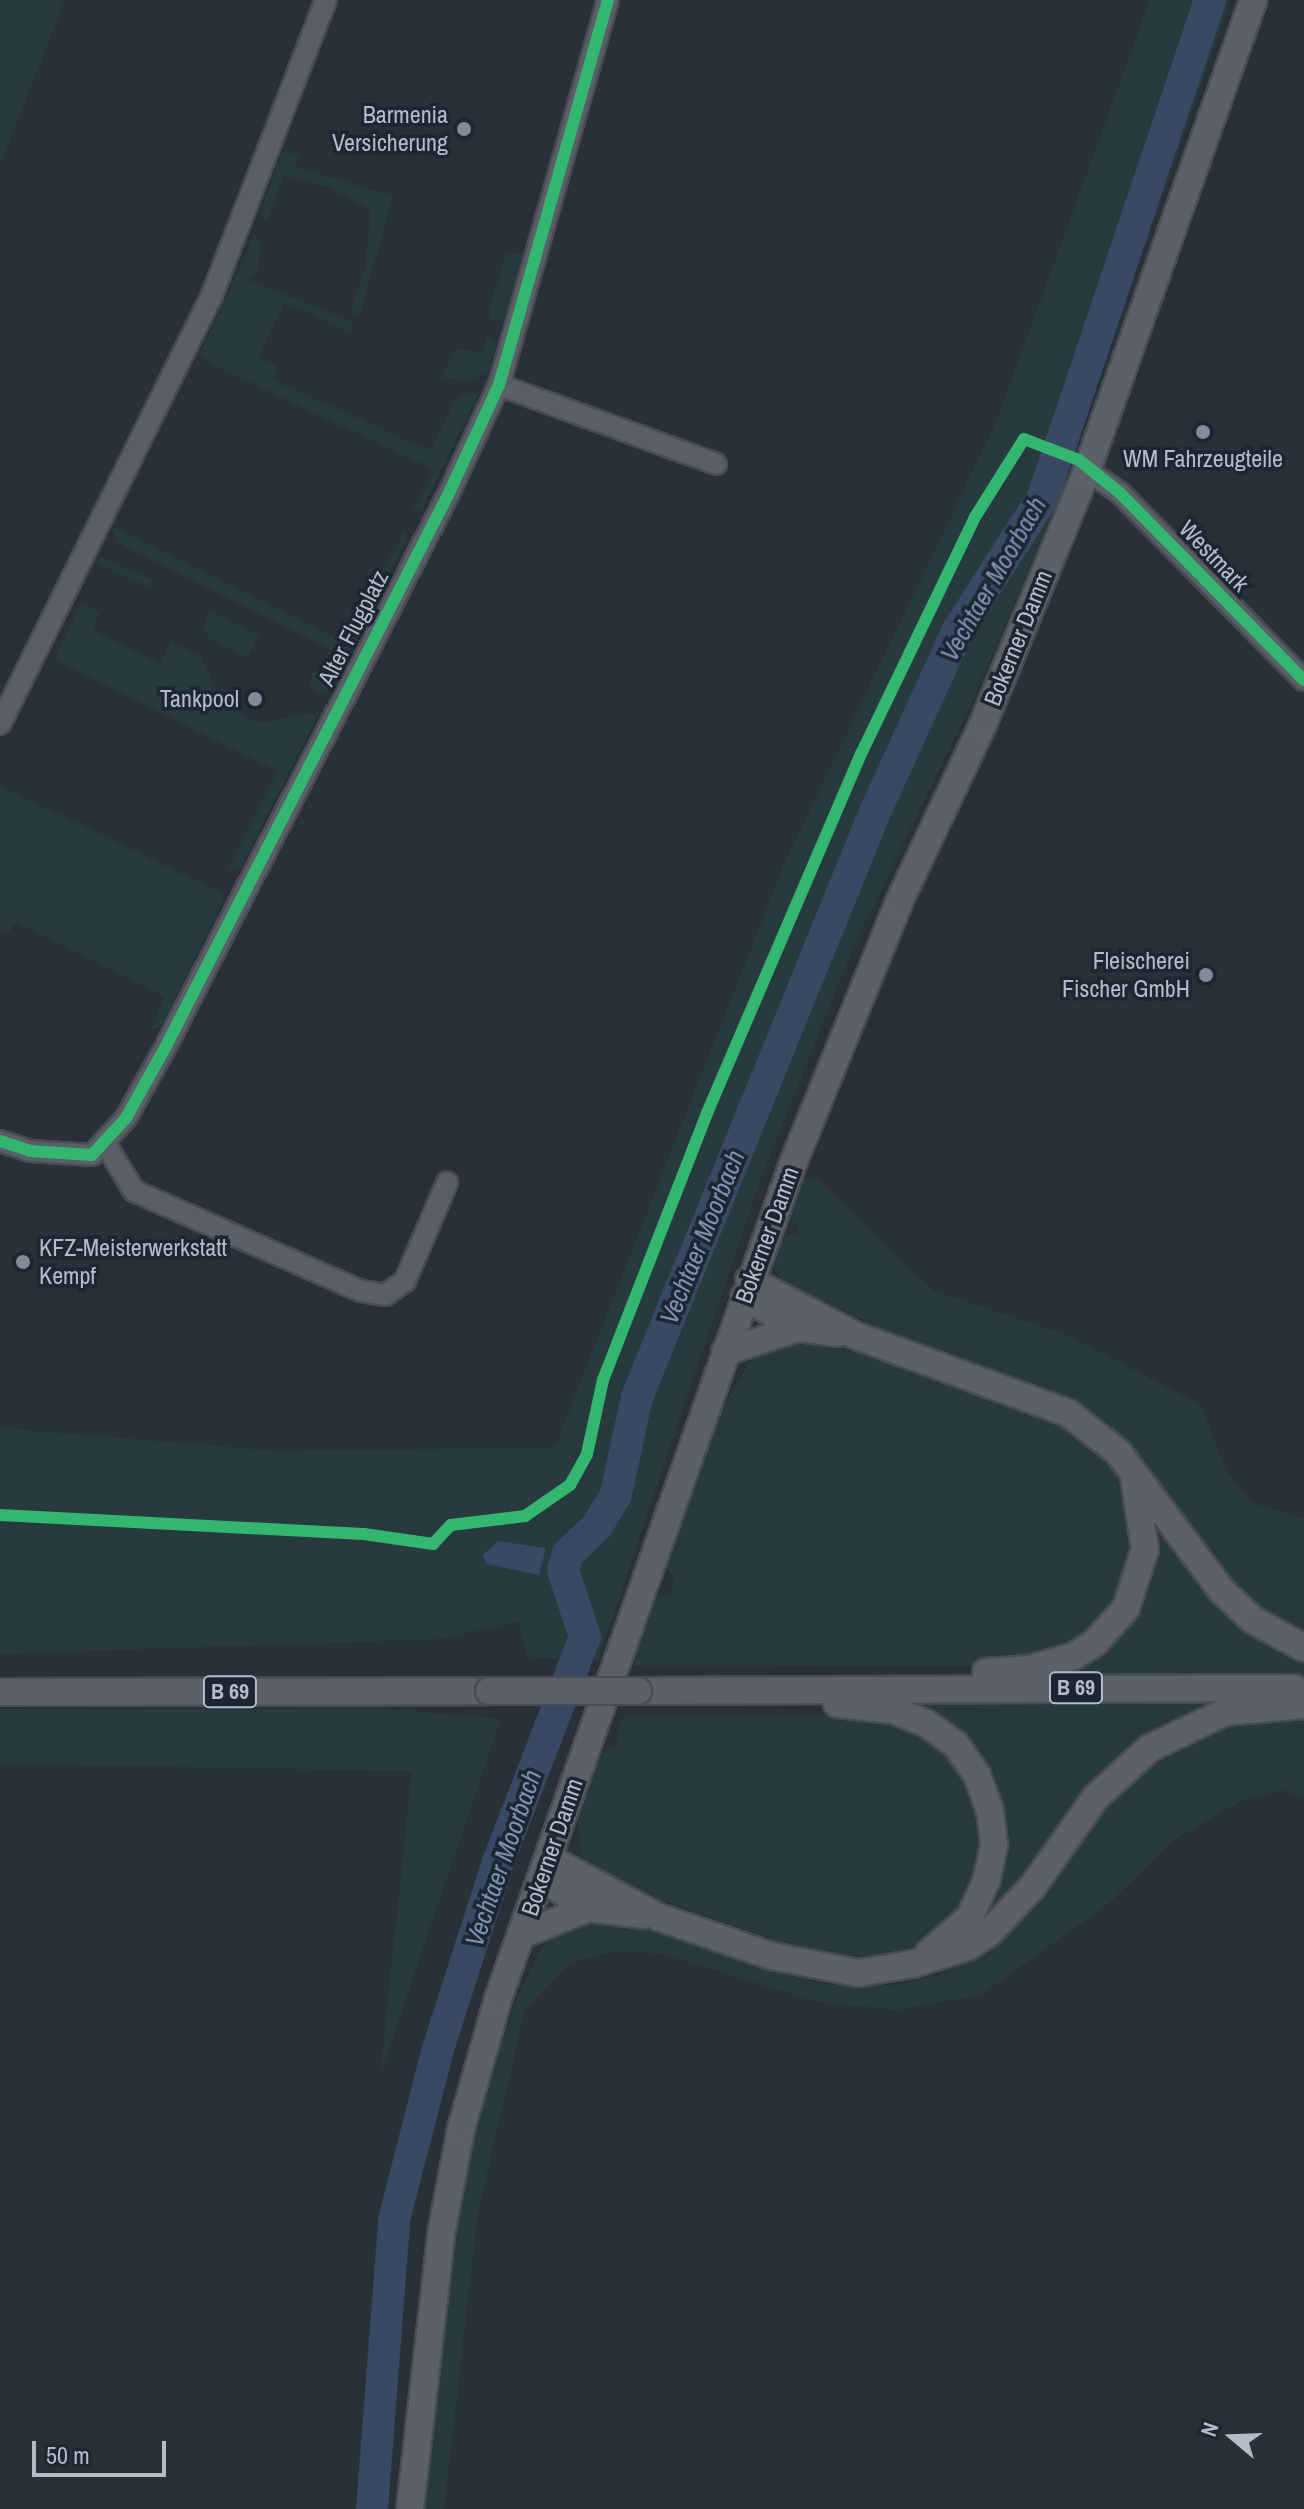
<!DOCTYPE html>
<html>
<head>
<meta charset="utf-8">
<style>
  body { margin:0 }
  #map { position:relative; width:1304px; height:2509px; overflow:hidden; background:#2a3038; font-family:"Archivo Narrow",sans-serif }
  div>[style] { position:absolute }
  .green>* { inset:0; background:#273a3e; transform-origin:0 0 }
  .round { border-radius:50% }
  .water>* { inset:0; background:#384963 }
  .river>* { height:32px; margin:-16px; padding:0 16px; transform-origin:16px; border-radius:16px; background:#384963 }
  .roads { filter:drop-shadow(2px 0 #484c53) drop-shadow(-2px 0 #484c53) drop-shadow(0 2px #484c53) drop-shadow(0 -2px #484c53) }
  .minor>* { height:20px; margin:-10px; padding:0 10px; transform-origin:10px; border-radius:10px; background:#5a5e66 }
  .major>* { height:26px; margin:-13px; padding:0 13px; transform-origin:13px; border-radius:13px; background:#5c6168 }
  .bridges { filter:drop-shadow(2px 0 #484c55) drop-shadow(-2px 0 #484c55) drop-shadow(0 2px #484c55) drop-shadow(0 -2px #484c55) }
  .major-bridge>* { height:26px; margin:-13px; padding:0 13px; transform-origin:13px; border-radius:13px; background:#5c6168 }
  .cycleway>* { height:12px; margin:-6px; padding:0 6px; transform-origin:6px; border-radius:6px; background:#33b770 }
  .dots>* { width:22px; height:22px; translate:-50% -50%; box-sizing:border-box; border:4px solid #1d2633; border-radius:50% }
  span { translate:-50% -50%; white-space:nowrap; text-align:center; line-height:1.15; -webkit-text-stroke:7px #1d2633; paint-order:stroke }
  .shield-label span { padding:2px 6px; background:#1d2633; border:2px solid; border-radius:6px; -webkit-text-stroke-width:0 }
  .shield-label { font-size:22px; color:#b4bcc9; font-weight:700 }
  .poi-label { font-size:24px; color:#b4bcc9 }
  .right { translate:-100% -50%; text-align:right }
  .left { translate:0 -50%; text-align:left }
  .street-label { font-size:24px; color:#b4bcc9 }
  .water-label { font-size:26px; color:#7c92b1; font-style:italic }
  .north { position:absolute; left:1192px; top:2397px; width:80px; height:80px; -webkit-text-stroke:6px #1d2633; paint-order:stroke; rotate:289deg; font-size:22px; font-weight:700; line-height:32px; text-align:center; color:#b4bcc9 }
  .north::after { content:''; display:block; margin:auto; width:28px; height:36px; background:#b4bcc9; clip-path:polygon(50% 0,100% 100%,50% 72%,0 100%) }
  .scale { position:absolute; left:32px; top:2441px; width:134px; height:36px; box-sizing:border-box; border:4px solid #b4bcc9; border-top:0; padding-left:10px; font-size:24px; line-height:28px; white-space:nowrap; color:#b4bcc9; -webkit-text-stroke:6px #1d2633; paint-order:stroke }
</style>
</head>
<body>
<div id="map">
  <div class="green">
    <div style="clip-path:polygon(0 0,65px 0,0 165px)"></div>
    <div style="clip-path:polygon(1150px 0,1230px 0,1058px 500px,975px 696px,851px 952px,761px 1178px,598px 1660px,527px 1657px,519px 1621px,442px 1639px,0 1654px,0 1428px,278px 1451px,555px 1447px,785px 862px,995px 425px)"></div>
    <div style="clip-path:polygon(283px 150px,298px 155px,295px 167px,393px 196px,359px 316px,350px 311px,365px 269px,371px 210px,329px 187px,284px 175px,267px 220px,259px 214px)"></div>
    <div style="clip-path:polygon(255px 234px,260px 241px,259px 271px,246px 280px,354px 322px,350px 332px,284px 302px,258px 358px,278px 367px,273px 380px,426px 449px,431px 449px,455px 400px,468px 392px,478px 394px,422px 510px,413px 511px,434px 470px,205px 361px,200px 353px)"></div>
    <div style="clip-path:polygon(506px 253px,523px 254px,503px 322px,490px 319px,490px 306px)"></div>
    <div style="clip-path:polygon(487px 336px,497px 342px,488px 373px,469px 381px,442px 377px,454px 349px,483px 352px)"></div>
    <div style="clip-path:polygon(110px 525px,345px 643px,365px 606px,372px 610px,348px 653px,338px 653px,119px 543px)"></div>
    <div style="clip-path:polygon(405px 529px,407px 539px,383px 588px,375px 588px)"></div>
    <div style="left:99px;top:556px;width:58px;height:8px;rotate:24deg"></div>
    <div style="clip-path:polygon(81px 604px,100px 612px,92px 630px,160px 664px,171px 642px,201px 657px,222px 704px,259px 723px,309px 713px,316px 718px,241px 868px,227px 872px,277px 771px,54px 659px)"></div>
    <div style="clip-path:polygon(210px 611px,259px 636px,247px 658px,209px 639px,203px 626px)"></div>
    <div class="round" style="left:310px;top:669px;width:24px;height:24px"></div>
    <div style="clip-path:polygon(0 786px,222px 893px,224px 900px,160px 1028px,151px 1029px,165px 997px,15px 922px,9px 933px,0 929px)"></div>
    <div style="clip-path:polygon(798px 1179px,818px 1179px,932px 1290px,1068px 1335px,1201px 1405px,1226px 1471px,1251px 1502px,1304px 1519px,1304px 1638px,1244px 1599px,1208px 1557px,1139px 1455px,1109px 1425px,1058px 1394px,902px 1339px,784px 1282px,774px 1270px,774px 1257px,777px 1243px,784px 1234px,797px 1235px,800px 1226px,788px 1220px,786px 1211px)"></div>
    <div style="clip-path:polygon(804px 1341px,880px 1357px,1011px 1404px,1061px 1425px,1111px 1464px,1125px 1495px,1133px 1542px,1126px 1577px,1099px 1623px,1048px 1654px,999px 1666px,634px 1665px,645px 1613px,654px 1596px,670px 1595px,675px 1579px,663px 1563px,708px 1433px,750px 1361px,780px 1343px)"></div>
    <div style="clip-path:polygon(1152px 1517px,1224px 1608px,1257px 1635px,1304px 1660px,1304px 1677px,1062px 1677px,1131px 1622px,1149px 1588px,1157px 1550px)"></div>
    <div style="clip-path:polygon(904px 1700px,1208px 1700px,1209px 1706px,1140px 1738px,1105px 1768px,1023px 1879px,970px 1935px,997px 1794px)"></div>
    <div style="clip-path:polygon(0 1709px,385px 1709px,501px 1719px,380px 2075px,412px 1771px,0 1764px)"></div>
    <div style="clip-path:polygon(1304px 1714px,1304px 1797px,1281px 1790px,1245px 1799px,1175px 1839px,1108px 1904px,981px 1995px,896px 2010px,818px 2002px,664px 1954px,615px 1951px,570px 1963px,525px 2010px,478px 2212px,444px 2509px,421px 2509px,454px 2232px,480px 2105px,517px 1999px,543px 1947px,560px 1931px,593px 1919px,628px 1923px,820px 1984px,898px 1985px,945px 1973px,987px 1950px,1016px 1925px,1098px 1810px,1167px 1749px,1250px 1715px)"></div>
    <div style="clip-path:polygon(873px 1716px,922px 1734px,945px 1753px,974px 1797px,982px 1826px,980px 1865px,958px 1913px,917px 1946px,877px 1957px,807px 1951px,650px 1896px,587px 1865px,581px 1854px,578px 1818px,585px 1791px,600px 1753px,615px 1749px,622px 1717px)"></div>
  </div>
  <div class="water">
    <div style="clip-path:polygon(498px 1541px,546px 1548px,539px 1575px,486px 1564px,483px 1555px)"></div>
  </div>
  <div class="river">
    <div style="left:372px;top:2509px;width:290px;rotate:-85.6deg"></div>
    <div style="left:394px;top:2220px;width:173px;rotate:-75.6deg"></div>
    <div style="left:437px;top:2052px;width:200px;rotate:-72.2deg"></div>
    <div style="left:498px;top:1862px;width:241px;rotate:-68.9deg"></div>
    <div style="left:585px;top:1637px;width:71px;rotate:-108.2deg"></div>
    <div style="left:563px;top:1570px;width:17px;rotate:-73deg"></div>
    <div style="left:568px;top:1554px;width:40px;rotate:-44deg"></div>
    <div style="left:597px;top:1526px;width:37px;rotate:-59deg"></div>
    <div style="left:616px;top:1494px;width:99px;rotate:-77.8deg"></div>
    <div style="left:637px;top:1397px;width:632px;rotate:-67.86deg"></div>
    <div style="left:875px;top:812px;width:200px;rotate:-65.5deg"></div>
    <div style="left:958px;top:630px;width:158px;rotate:-57.4deg"></div>
    <div style="left:1043px;top:497px;width:524px;rotate:-71.43deg"></div>
  </div>
  <div class="roads">
    <div class="minor">
      <div style="left:499px;top:385px;width:231px;rotate:20deg"></div>
      <div style="left:1087px;top:470px;width:40px;rotate:34.9deg"></div>
      <div style="left:1120px;top:493px;width:262px;rotate:45.5deg"></div>
      <div style="left:0;top:724px;width:479px;rotate:-63.7deg"></div>
      <div style="left:212px;top:295px;width:316px;rotate:-68.9deg"></div>
      <div style="left:0;top:1141px;width:32px;rotate:18deg"></div>
      <div style="left:30px;top:1151px;width:62px;rotate:3.7deg"></div>
      <div style="left:92px;top:1155px;width:50px;rotate:-47.4deg"></div>
      <div style="left:126px;top:1118px;width:80px;rotate:-60.9deg"></div>
      <div style="left:165px;top:1048px;width:623px;rotate:-62.9deg"></div>
      <div style="left:449px;top:493px;width:119px;rotate:-65.2deg"></div>
      <div style="left:499px;top:385px;width:400px;rotate:-74.2deg"></div>
      <div style="left:106px;top:1145px;width:54px;rotate:58.7deg"></div>
      <div style="left:134px;top:1191px;width:248px;rotate:23.8deg"></div>
      <div style="left:361px;top:1291px;width:24px;rotate:9deg"></div>
      <div style="left:385px;top:1295px;width:24px;rotate:-35deg"></div>
      <div style="left:405px;top:1281px;width:107px;rotate:-66.8deg"></div>
    </div>
    <div class="major">
      <div style="left:749px;top:1280px;width:119px;rotate:27.6deg"></div>
      <div style="left:854px;top:1335px;width:228px;rotate:20deg"></div>
      <div style="left:1068px;top:1413px;width:63px;rotate:38deg"></div>
      <div style="left:1118px;top:1452px;width:174px;rotate:53.2deg"></div>
      <div style="left:1222px;top:1591px;width:42px;rotate:43.1deg"></div>
      <div style="left:1253px;top:1620px;width:58px;rotate:28.8deg"></div>
      <div style="left:744px;top:1297px;width:62px;rotate:29.9deg"></div>
      <div style="left:798px;top:1328px;width:41px;rotate:7deg"></div>
      <div style="left:725px;top:1352px;width:77px;rotate:-18.2deg"></div>
      <div style="left:986px;top:1672px;width:44px;rotate:-3.9deg"></div>
      <div style="left:1030px;top:1669px;width:46px;rotate:-16.5deg"></div>
      <div style="left:1074px;top:1656px;width:25px;rotate:-32deg"></div>
      <div style="left:1095px;top:1643px;width:47px;rotate:-48.5deg"></div>
      <div style="left:1126px;top:1608px;width:62px;rotate:-72.1deg"></div>
      <div style="left:1145px;top:1549px;width:72px;rotate:-98.8deg"></div>
      <div style="left:638px;top:1691px;width:656px;rotate:-0.26deg"></div>
      <div style="left:0;top:1692px;width:489px;rotate:-0.1deg"></div>
      <div style="left:837px;top:1704px;width:56px;rotate:6.1deg"></div>
      <div style="left:893px;top:1710px;width:35px;rotate:22deg"></div>
      <div style="left:926px;top:1723px;width:37px;rotate:36deg"></div>
      <div style="left:956px;top:1745px;width:37px;rotate:55deg"></div>
      <div style="left:977px;top:1775px;width:38px;rotate:70deg"></div>
      <div style="left:990px;top:1811px;width:34px;rotate:83deg"></div>
      <div style="left:994px;top:1845px;width:35px;rotate:102deg"></div>
      <div style="left:987px;top:1879px;width:42px;rotate:114.1deg"></div>
      <div style="left:970px;top:1917px;width:55px;rotate:138.7deg"></div>
      <div style="left:548px;top:1858px;width:125px;rotate:28.2deg"></div>
      <div style="left:658px;top:1917px;width:120px;rotate:18.9deg"></div>
      <div style="left:772px;top:1956px;width:88px;rotate:11.2deg"></div>
      <div style="left:858px;top:1973px;width:56px;rotate:-9.3deg"></div>
      <div style="left:913px;top:1964px;width:57px;rotate:-17.5deg"></div>
      <div style="left:967px;top:1947px;width:27px;rotate:-33deg"></div>
      <div style="left:990px;top:1932px;width:63px;rotate:-46.9deg"></div>
      <div style="left:1033px;top:1886px;width:109px;rotate:-54.7deg"></div>
      <div style="left:1096px;top:1797px;width:73px;rotate:-42.2deg"></div>
      <div style="left:1150px;top:1748px;width:83px;rotate:-25.6deg"></div>
      <div style="left:1225px;top:1712px;width:79px;rotate:-5.1deg"></div>
      <div style="left:541px;top:1878px;width:57px;rotate:32deg"></div>
      <div style="left:589px;top:1908px;width:55px;rotate:7.3deg"></div>
      <div style="left:521px;top:1935px;width:73px;rotate:-21.7deg"></div>
      <div style="left:410px;top:2509px;width:282px;rotate:-83.5deg"></div>
      <div style="left:442px;top:2229px;width:102px;rotate:-79.2deg"></div>
      <div style="left:461px;top:2129px;width:135px;rotate:-74.1deg"></div>
      <div style="left:498px;top:1999px;width:889px;rotate:-70.55deg"></div>
      <div style="left:794px;top:1161px;width:279px;rotate:-67.9deg"></div>
      <div style="left:899px;top:902px;width:197px;rotate:-64.7deg"></div>
      <div style="left:983px;top:724px;width:274px;rotate:-67.7deg"></div>
      <div style="left:1087px;top:470px;width:498px;rotate:-70.5deg"></div>
    </div>
  </div>
  <div class="bridges">
    <div class="major-bridge">
      <div style="left:489px;top:1691px;width:149px"></div>
    </div>
  </div>
  <div class="cycleway">
    <div style="left:0;top:1141px;width:32px;rotate:18deg"></div>
    <div style="left:30px;top:1151px;width:62px;rotate:3.7deg"></div>
    <div style="left:92px;top:1155px;width:50px;rotate:-47.4deg"></div>
    <div style="left:126px;top:1118px;width:80px;rotate:-60.9deg"></div>
    <div style="left:165px;top:1048px;width:623px;rotate:-62.9deg"></div>
    <div style="left:449px;top:493px;width:119px;rotate:-65.2deg"></div>
    <div style="left:499px;top:385px;width:400px;rotate:-74.2deg"></div>
    <div style="left:0;top:1515px;width:364px;rotate:3deg"></div>
    <div style="left:364px;top:1534px;width:70px;rotate:8.2deg"></div>
    <div style="left:433px;top:1544px;width:26px;rotate:-47deg"></div>
    <div style="left:451px;top:1525px;width:75px;rotate:-6.9deg"></div>
    <div style="left:525px;top:1516px;width:55px;rotate:-34.6deg"></div>
    <div style="left:570px;top:1485px;width:35px;rotate:-61deg"></div>
    <div style="left:587px;top:1454px;width:76px;rotate:-77.8deg"></div>
    <div style="left:603px;top:1380px;width:287px;rotate:-68.7deg"></div>
    <div style="left:707px;top:1113px;width:391px;rotate:-66.8deg"></div>
    <div style="left:861px;top:754px;width:263px;rotate:-64.3deg"></div>
    <div style="left:975px;top:517px;width:92px;rotate:-57.9deg"></div>
    <div style="left:1024px;top:439px;width:59px;rotate:20.9deg"></div>
    <div style="left:1079px;top:460px;width:53px;rotate:38.8deg"></div>
    <div style="left:1120px;top:493px;width:262px;rotate:45.5deg"></div>
  </div>
  <div class="dots">
    <div style="left:464px;top:129px;background:#848b96"></div>
    <div style="left:1203px;top:432px;background:#848b96"></div>
    <div style="left:255px;top:699px;background:#848b96"></div>
    <div style="left:1206px;top:975px;background:#848b96"></div>
    <div style="left:23px;top:1262px;background:#848b96"></div>
  </div>
  <div class="shield-label">
    <span style="left:1076px;top:1688px">B 69</span>
    <span style="left:230px;top:1692px">B 69</span>
  </div>
  <div class="poi-label">
    <span class="right" style="left:448px;top:129px">Barmenia<br>Versicherung</span>
    <span style="left:1203px;top:459px">WM Fahrzeugteile</span>
    <span class="right" style="left:239px;top:699px">Tankpool</span>
    <span class="right" style="left:1190px;top:975px">Fleischerei<br>Fischer GmbH</span>
    <span class="left" style="left:39px;top:1262px">KFZ-Meisterwerkstatt<br>Kempf</span>
  </div>
  <div class="street-label">
    <span style="left:1214px;top:556px;rotate:46deg">Westmark</span>
    <span style="left:353px;top:628px;rotate:-63deg">Alter Flugplatz</span>
    <span style="left:1018px;top:638px;rotate:-68deg">Bokerner Damm</span>
    <span style="left:767px;top:1235px;rotate:-70deg">Bokerner Damm</span>
    <span style="left:552px;top:1847px;rotate:-71deg">Bokerner Damm</span>
  </div>
  <div class="water-label">
    <span style="left:993px;top:579px;rotate:-60deg">Vechtaer Moorbach</span>
    <span style="left:702px;top:1237px;rotate:-68deg">Vechtaer Moorbach</span>
    <span style="left:503px;top:1858px;rotate:-71deg">Vechtaer Moorbach</span>
  </div>
  <div class="north">N</div>
  <div class="scale">50 m</div>
</div>
</body>
</html>
